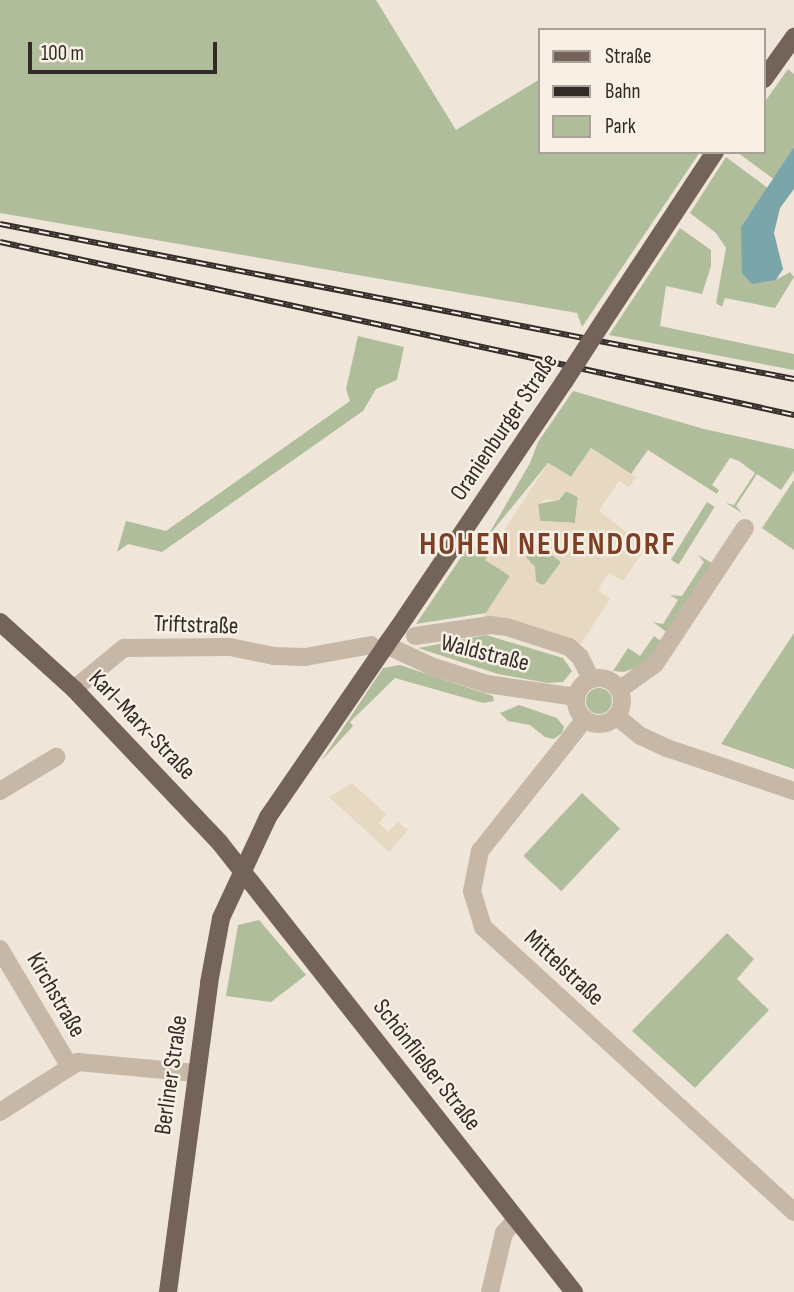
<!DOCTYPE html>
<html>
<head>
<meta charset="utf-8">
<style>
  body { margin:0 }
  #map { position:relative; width:794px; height:1292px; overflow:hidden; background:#efe6d9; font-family:"Sofia Sans Condensed",sans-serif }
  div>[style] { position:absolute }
  .green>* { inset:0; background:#b0bd9a; transform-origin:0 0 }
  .round { border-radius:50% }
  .plaza>* { inset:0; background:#e7d8c1 }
  .water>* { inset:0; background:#7aa6ab }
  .minor>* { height:18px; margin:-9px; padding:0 9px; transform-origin:9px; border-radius:9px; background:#c7b7a6 }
  .minor>.ring { margin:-9px; padding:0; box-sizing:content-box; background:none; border:18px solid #c7b7a6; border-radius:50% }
  .major>* { height:18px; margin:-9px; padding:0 9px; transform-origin:9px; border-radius:9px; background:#746358 }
  .rail>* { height:6px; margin-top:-3px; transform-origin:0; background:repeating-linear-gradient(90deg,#f8f0e5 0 10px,#332b27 0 20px); box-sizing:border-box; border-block:2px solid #332b27 }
  .major-bridge>* { height:18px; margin:-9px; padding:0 9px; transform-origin:9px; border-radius:9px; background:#746358 }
  span { translate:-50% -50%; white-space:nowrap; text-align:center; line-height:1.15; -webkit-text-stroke:5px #f8f0e5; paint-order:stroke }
  .street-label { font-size:24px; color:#332b27 }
  .district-label { font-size:32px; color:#7d3f25; font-weight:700; letter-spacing:2px }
  .legend { position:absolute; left:538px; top:28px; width:228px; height:126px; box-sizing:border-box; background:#f8f0e5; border:2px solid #a9a199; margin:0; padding:9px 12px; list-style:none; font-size:21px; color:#332b27 }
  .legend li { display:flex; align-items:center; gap:14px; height:35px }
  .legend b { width:35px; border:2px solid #a9a199 }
  .scale { position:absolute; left:28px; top:42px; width:189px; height:32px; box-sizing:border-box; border:4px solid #332b27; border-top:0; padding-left:9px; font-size:21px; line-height:24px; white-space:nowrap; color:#332b27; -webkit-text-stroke:5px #f8f0e5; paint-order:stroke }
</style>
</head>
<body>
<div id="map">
  <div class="green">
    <div style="clip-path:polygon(0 0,376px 0,456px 130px,540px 79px,540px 152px,700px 152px,582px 327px,577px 313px,6px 214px,0 213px)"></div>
    <div style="clip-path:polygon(788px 69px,794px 74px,794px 147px,775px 180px,737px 152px,764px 152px,764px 103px)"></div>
    <div style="clip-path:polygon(726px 157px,769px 189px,745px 220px,776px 280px,790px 272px,794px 277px,775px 308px,725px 298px,722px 307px,716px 303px,726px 248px,716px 233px,690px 213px)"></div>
    <div style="clip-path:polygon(680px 228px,711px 250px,711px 266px,702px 294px,666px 286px,660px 326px,794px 354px,794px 370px,609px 335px)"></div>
    <div style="clip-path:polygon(358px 336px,404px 347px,397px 380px,376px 389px,363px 411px,162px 552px,128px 544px,117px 552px,126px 521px,166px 531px,350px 401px,346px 389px)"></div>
    <div style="clip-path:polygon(573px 391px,704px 429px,794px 449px,794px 471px,781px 490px,757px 474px,736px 506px,742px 513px,726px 503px,734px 505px,755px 473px,739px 461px,730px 458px,712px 485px,719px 490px,717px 494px,648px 450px,631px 474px,591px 448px,571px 477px,548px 463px,486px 539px,530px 463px,538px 442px)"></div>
    <div style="clip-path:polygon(794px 480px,794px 550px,762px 528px)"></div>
    <div style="clip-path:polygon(566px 491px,578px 497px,575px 523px,540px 521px,538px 504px,559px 500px)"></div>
    <div style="left:707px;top:502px;width:9px;height:68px;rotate:32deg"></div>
    <div style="clip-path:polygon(470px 544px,510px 576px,486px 613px,416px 624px)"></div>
    <div style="clip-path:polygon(533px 544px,542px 544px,561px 562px,547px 585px,537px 584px,526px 557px)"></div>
    <div style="clip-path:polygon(698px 555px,712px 563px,669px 634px,653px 622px,663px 624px,678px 600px,670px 595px,682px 596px,704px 562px)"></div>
    <div style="clip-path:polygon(794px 633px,794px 769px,721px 744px)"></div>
    <div style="clip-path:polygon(486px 635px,563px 658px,572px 671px,563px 682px,547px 683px,498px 674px,418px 648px)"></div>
    <div style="clip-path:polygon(654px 636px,662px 642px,646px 664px,624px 672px,613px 671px,628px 648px,640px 656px)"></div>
    <div style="clip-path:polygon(400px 665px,493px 696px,494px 701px,483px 703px,395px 678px,350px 722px,353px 726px,321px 761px,383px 668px)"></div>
    <div class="round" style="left:586px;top:688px;width:26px;height:26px"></div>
    <div style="clip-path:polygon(519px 705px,557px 718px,564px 727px,562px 733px,554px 739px,545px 737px,530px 725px,508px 721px,500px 713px)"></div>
    <div style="left:582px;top:793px;width:52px;height:86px;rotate:43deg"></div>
    <div style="clip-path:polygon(259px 920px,306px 975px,271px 1002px,226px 996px,238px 925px)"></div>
    <div style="clip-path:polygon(727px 933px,754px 959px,737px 979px,769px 1010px,695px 1088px,632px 1031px)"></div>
  </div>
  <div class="plaza">
    <div style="clip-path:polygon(evenodd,591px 448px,636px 477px,629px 487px,619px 481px,599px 511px,646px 547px,623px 581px,609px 573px,598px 590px,610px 599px,581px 644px,501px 617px,483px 618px,510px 576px,485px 560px,548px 463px,571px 477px,591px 448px,566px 491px,578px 497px,575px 523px,540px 521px,538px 504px,546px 499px,557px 501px,566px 491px,591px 448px,536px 543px,561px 562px,543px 586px,536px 581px,535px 567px,526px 557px,527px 549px,536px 543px)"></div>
    <div style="clip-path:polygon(352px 783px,386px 814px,379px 823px,388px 832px,398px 822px,408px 830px,389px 852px,329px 797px)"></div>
  </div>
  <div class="water">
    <div style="clip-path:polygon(794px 147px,794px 189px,780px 208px,774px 233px,783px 269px,776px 280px,752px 284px,742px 273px,741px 227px)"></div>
  </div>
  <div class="minor">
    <div style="left:415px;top:636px;width:76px;rotate:-8.3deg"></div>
    <div style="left:490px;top:625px;width:17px;rotate:7deg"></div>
    <div style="left:507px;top:627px;width:65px;rotate:17.9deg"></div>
    <div style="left:569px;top:647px;width:15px;rotate:42deg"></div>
    <div style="left:580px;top:657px;width:25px;rotate:63deg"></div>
    <div style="left:386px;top:645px;width:50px;rotate:25deg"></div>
    <div style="left:431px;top:666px;width:59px;rotate:17.8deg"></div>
    <div style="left:487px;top:684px;width:90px;rotate:8.3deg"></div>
    <div class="ring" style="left:576px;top:678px;width:28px;height:28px"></div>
    <div style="left:74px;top:689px;width:65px;rotate:-39.4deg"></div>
    <div style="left:124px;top:648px;width:106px;rotate:-0.5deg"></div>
    <div style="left:230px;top:647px;width:45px;rotate:11.6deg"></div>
    <div style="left:274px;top:656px;width:31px;rotate:2deg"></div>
    <div style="left:305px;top:657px;width:67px;rotate:-10.3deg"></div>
    <div style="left:619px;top:690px;width:44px;rotate:-35.8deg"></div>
    <div style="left:655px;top:664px;width:163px;rotate:-56.5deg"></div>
    <div style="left:616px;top:716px;width:32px;rotate:39deg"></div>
    <div style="left:641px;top:736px;width:29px;rotate:25deg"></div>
    <div style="left:667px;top:748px;width:134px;rotate:18.7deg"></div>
    <div style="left:585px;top:719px;width:169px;rotate:128.5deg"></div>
    <div style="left:480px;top:851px;width:41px;rotate:101.3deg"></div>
    <div style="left:472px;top:891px;width:38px;rotate:73deg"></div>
    <div style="left:483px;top:927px;width:422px;rotate:42.5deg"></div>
    <div style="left:0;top:791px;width:66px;rotate:-31.3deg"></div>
    <div style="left:0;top:949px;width:135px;rotate:59.3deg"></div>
    <div style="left:0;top:1112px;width:93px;rotate:-32.7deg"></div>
    <div style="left:78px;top:1062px;width:119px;rotate:5.3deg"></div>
    <div style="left:490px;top:1292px;width:61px;rotate:-76.7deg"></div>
    <div style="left:504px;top:1233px;width:19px;rotate:-47deg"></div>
  </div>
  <div class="major">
    <div style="left:764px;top:79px;width:52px;rotate:-54.5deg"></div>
    <div style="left:610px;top:311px;width:191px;rotate:-56.6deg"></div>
    <div style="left:0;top:622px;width:100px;rotate:42.2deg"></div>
    <div style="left:74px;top:689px;width:212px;rotate:46.5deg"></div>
    <div style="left:220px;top:843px;width:572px;rotate:51.75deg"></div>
    <div style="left:398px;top:628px;width:297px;rotate:-56deg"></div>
    <div style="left:168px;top:1292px;width:312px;rotate:-82.4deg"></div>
    <div style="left:209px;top:983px;width:66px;rotate:-79.5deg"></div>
    <div style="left:221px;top:918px;width:111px;rotate:-65deg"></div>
    <div style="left:268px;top:817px;width:209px;rotate:-55.5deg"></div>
  </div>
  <div class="rail">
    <div style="left:0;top:224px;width:809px;rotate:11.05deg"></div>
    <div style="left:0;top:242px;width:813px;rotate:12.29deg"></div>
  </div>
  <div class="major-bridge">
    <div style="left:564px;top:382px;width:85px;rotate:-57.1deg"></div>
    <div style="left:386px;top:645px;width:21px;rotate:-55deg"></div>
  </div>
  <div class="street-label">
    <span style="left:504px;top:427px;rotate:-56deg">Oranienburger Straße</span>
    <span style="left:196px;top:625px;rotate:2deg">Triftstraße</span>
    <span style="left:485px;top:653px;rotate:14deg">Waldstraße</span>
    <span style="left:142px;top:725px;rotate:46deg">Karl-Marx-Straße</span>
    <span style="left:564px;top:968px;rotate:43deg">Mittelstraße</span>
    <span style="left:56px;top:995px;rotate:60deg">Kirchstraße</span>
    <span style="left:427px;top:1065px;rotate:52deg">Schönfließer Straße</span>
    <span style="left:171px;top:1075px;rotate:-82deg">Berliner Straße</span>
  </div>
  <div class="district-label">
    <span style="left:548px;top:545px">HOHEN NEUENDORF</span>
  </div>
  <ul class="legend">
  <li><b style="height:9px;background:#746358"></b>Straße</li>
  <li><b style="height:9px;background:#332b27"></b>Bahn</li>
  <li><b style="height:19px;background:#b0bd9a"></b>Park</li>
  </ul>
  <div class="scale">100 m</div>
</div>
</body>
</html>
